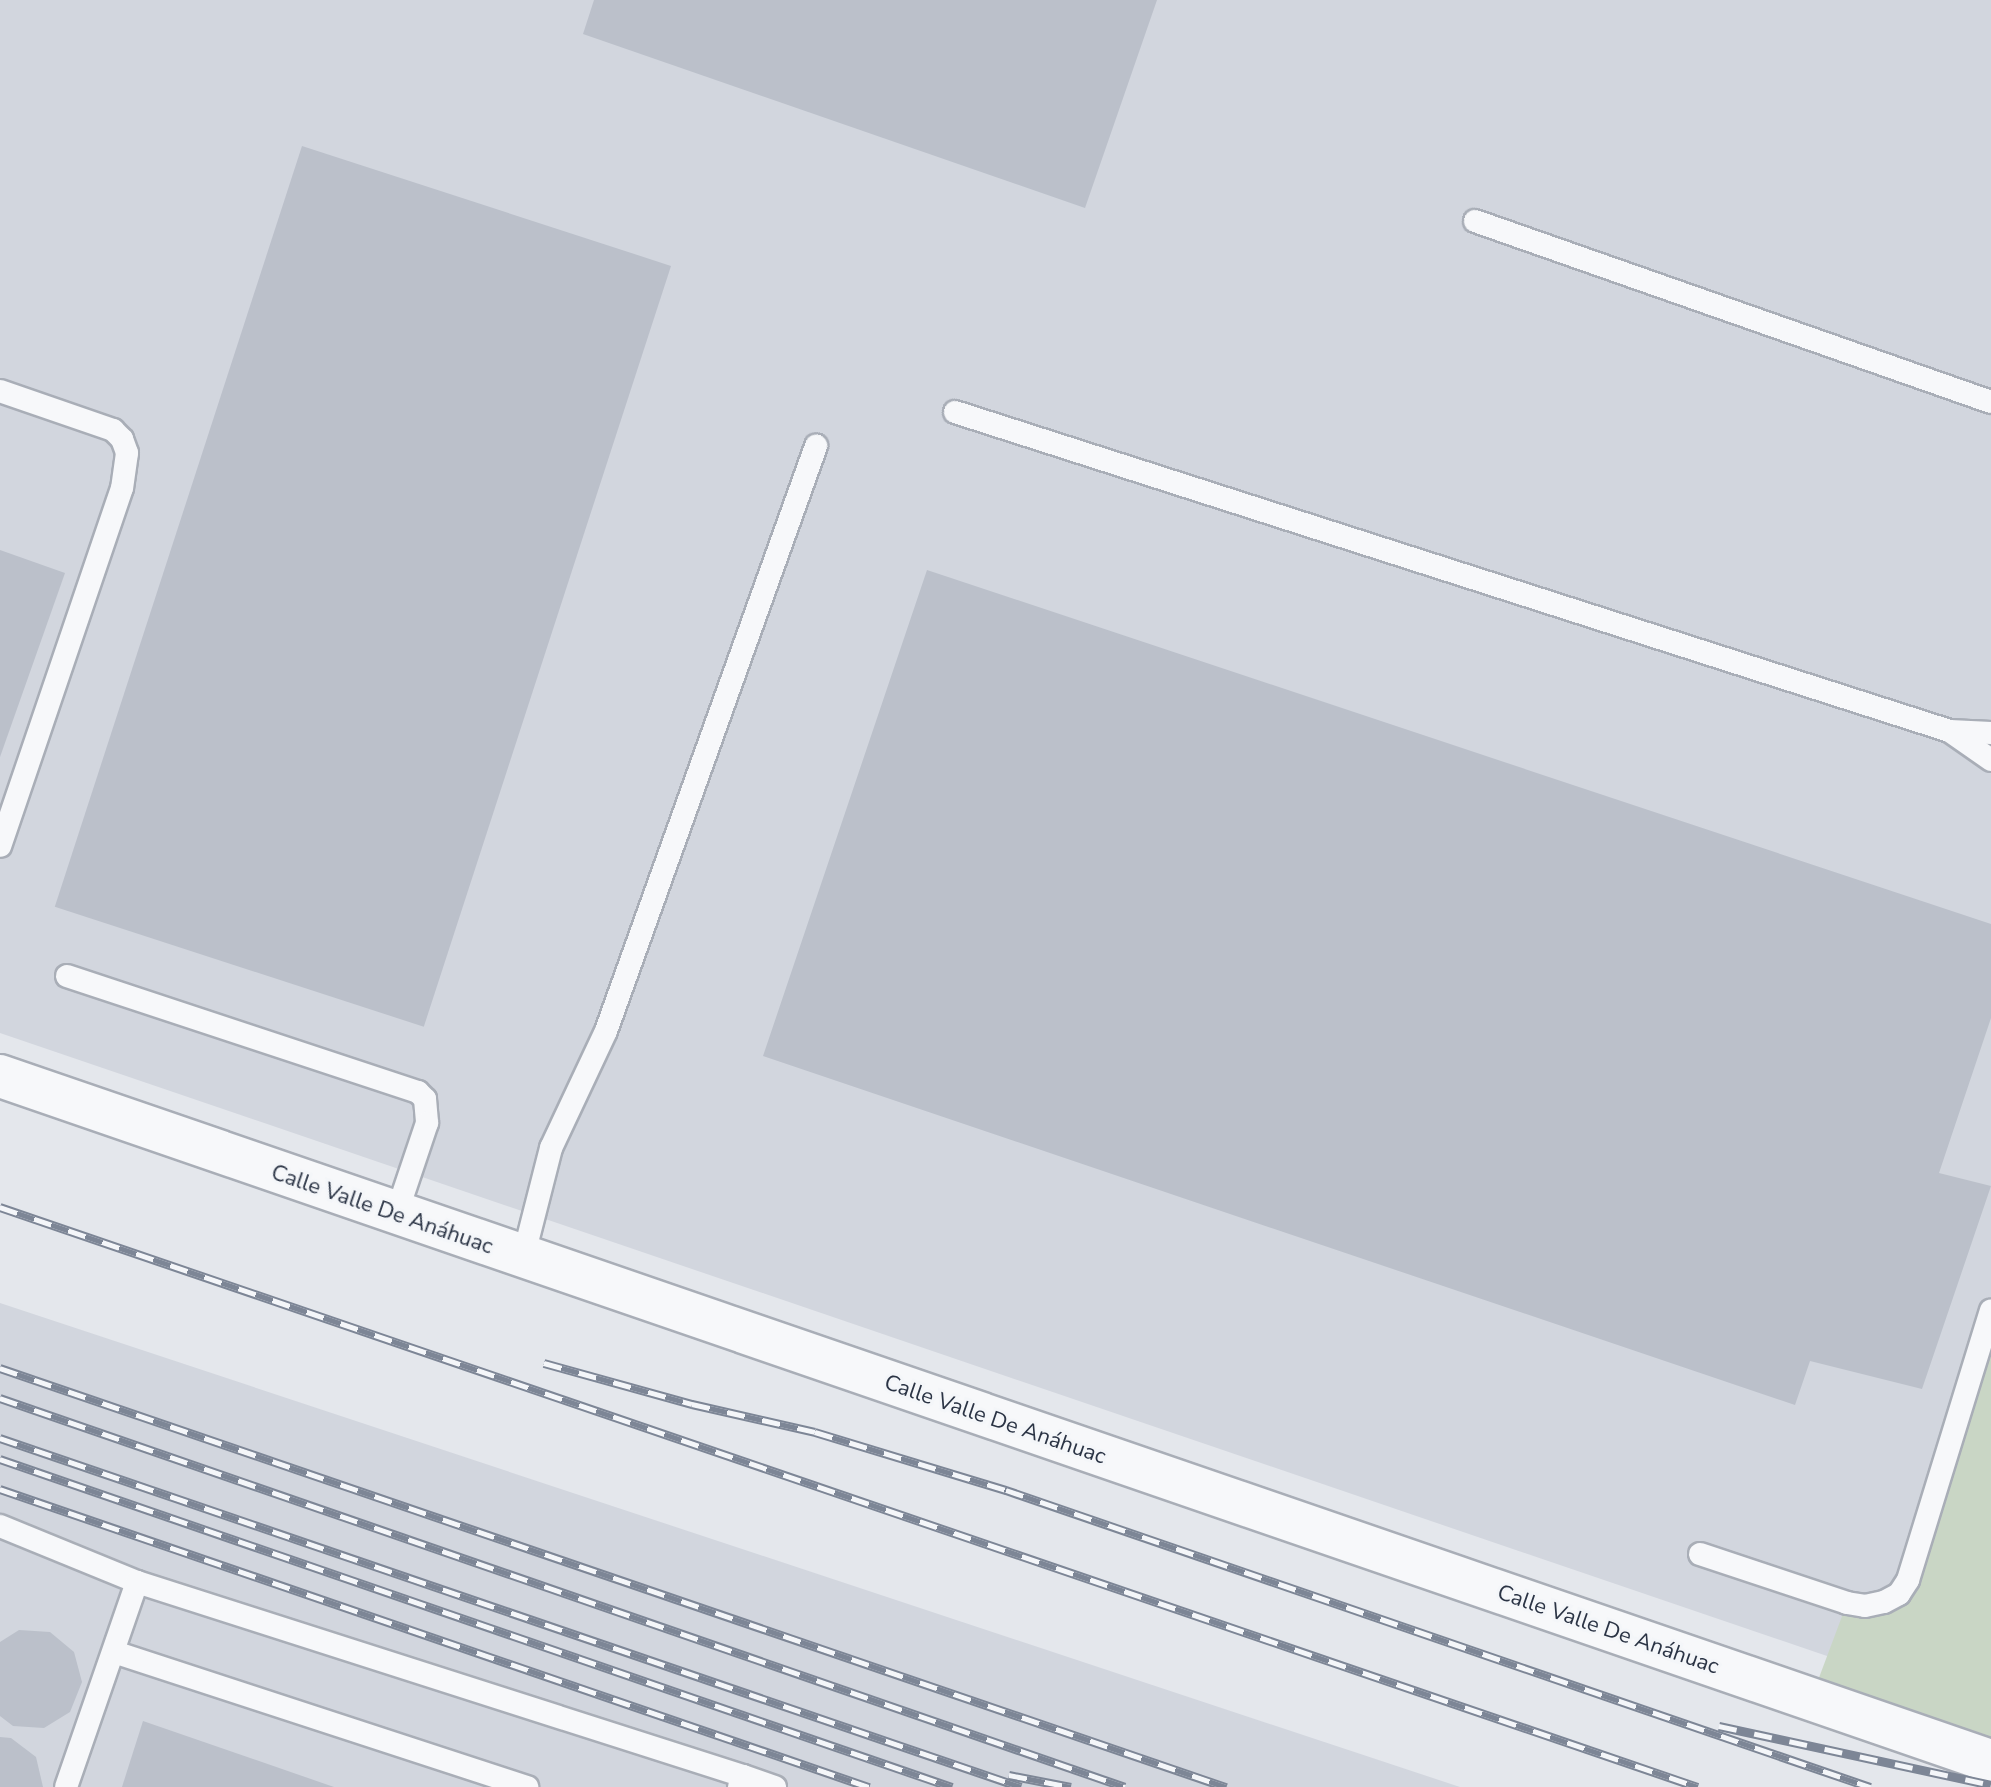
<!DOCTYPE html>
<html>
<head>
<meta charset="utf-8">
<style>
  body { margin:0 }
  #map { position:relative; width:1991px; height:1787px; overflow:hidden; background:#e4e7ec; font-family:"Nunito Sans",sans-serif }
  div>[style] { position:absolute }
  .built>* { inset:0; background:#d2d6de }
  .green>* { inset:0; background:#c9d6c5 }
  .building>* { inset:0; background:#bbc0ca; transform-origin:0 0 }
  .roads { filter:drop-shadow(2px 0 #a9aeb7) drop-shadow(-2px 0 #a9aeb7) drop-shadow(0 2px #a9aeb7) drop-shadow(0 -2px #a9aeb7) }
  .service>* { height:22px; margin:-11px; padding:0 11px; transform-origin:11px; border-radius:11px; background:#f7f8fa }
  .minor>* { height:42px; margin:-21px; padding:0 21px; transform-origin:21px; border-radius:21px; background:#f7f8fa }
  .rail>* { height:9px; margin-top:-4.5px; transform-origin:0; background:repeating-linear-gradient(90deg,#f4f6f9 0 18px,#7d8696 0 36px); box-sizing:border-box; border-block:2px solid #7d8696 }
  span { translate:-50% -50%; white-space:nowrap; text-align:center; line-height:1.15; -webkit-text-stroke:6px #f4f6f9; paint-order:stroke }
  .street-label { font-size:22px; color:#2b3445 }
</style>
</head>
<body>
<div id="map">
  <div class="built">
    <div style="clip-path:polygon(0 0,1991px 0,1991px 1712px,0 1033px)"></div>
    <div style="clip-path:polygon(0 1303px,1460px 1787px,0 1787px)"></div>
  </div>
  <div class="green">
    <div style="clip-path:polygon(1991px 1311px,1991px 1761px,1811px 1699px,1847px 1603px,1899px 1594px)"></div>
  </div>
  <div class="building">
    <div style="clip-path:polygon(594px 0,1157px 0,1085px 208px,583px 34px)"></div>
    <div style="left:302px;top:146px;width:388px;height:800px;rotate:18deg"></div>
    <div style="clip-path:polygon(0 550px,65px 573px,0 757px)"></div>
    <div style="clip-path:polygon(927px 570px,1991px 924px,1991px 1018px,1939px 1173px,1991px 1186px,1922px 1389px,1810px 1361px,1795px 1405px,763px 1056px)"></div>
    <div style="clip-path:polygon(19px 1630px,50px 1632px,74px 1652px,82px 1682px,70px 1712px,44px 1728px,13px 1726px,0 1716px,0 1642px)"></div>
    <div style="clip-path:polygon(143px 1721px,334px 1787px,122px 1787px)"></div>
    <div style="clip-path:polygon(0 1737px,11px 1738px,36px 1757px,43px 1787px,0 1787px)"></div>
  </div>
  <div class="roads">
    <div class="service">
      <div style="left:1475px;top:221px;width:547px;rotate:19.33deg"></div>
      <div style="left:0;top:391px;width:120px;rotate:19deg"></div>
      <div style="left:113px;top:430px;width:13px;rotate:45deg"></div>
      <div style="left:122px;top:439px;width:15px;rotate:70deg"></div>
      <div style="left:127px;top:453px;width:35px;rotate:98deg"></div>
      <div style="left:122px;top:488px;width:378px;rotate:108.8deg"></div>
      <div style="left:955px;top:412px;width:1045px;rotate:17.78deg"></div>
      <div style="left:1950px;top:731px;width:41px;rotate:2.8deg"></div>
      <div style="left:1951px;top:732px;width:49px;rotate:35deg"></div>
      <div style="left:67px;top:976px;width:370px;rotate:18.3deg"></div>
      <div style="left:418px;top:1092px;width:10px;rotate:45deg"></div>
      <div style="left:425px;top:1099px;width:24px;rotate:85deg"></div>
      <div style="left:427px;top:1123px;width:97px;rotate:108.6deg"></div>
      <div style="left:523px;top:1258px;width:114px;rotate:-75.7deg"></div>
      <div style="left:551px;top:1148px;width:129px;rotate:-64.8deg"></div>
      <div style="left:606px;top:1031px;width:622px;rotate:-70.25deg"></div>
      <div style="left:0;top:1526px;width:148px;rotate:22.2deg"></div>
      <div style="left:137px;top:1582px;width:217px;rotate:109.1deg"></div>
      <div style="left:1700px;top:1554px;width:155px;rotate:18.4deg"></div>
      <div style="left:1847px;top:1603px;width:18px;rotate:9deg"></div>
      <div style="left:1865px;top:1606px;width:19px;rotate:-12deg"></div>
      <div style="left:1884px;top:1602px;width:17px;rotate:-28deg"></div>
      <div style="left:1899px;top:1594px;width:17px;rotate:-57deg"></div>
      <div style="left:1908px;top:1580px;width:282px;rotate:-72.9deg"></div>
      <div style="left:137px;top:1582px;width:636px;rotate:17.75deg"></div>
      <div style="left:743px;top:1776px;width:12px;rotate:110deg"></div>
      <div style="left:114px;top:1652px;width:435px;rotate:18.1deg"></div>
      <div style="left:743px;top:1776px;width:34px;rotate:19deg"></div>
    </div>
    <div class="minor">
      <div style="left:0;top:1076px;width:2106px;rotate:18.99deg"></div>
    </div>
  </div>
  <div class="rail">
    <div style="left:0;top:1207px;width:1794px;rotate:18.86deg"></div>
    <div style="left:544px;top:1363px;width:154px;rotate:15.5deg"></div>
    <div style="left:692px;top:1404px;width:126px;rotate:12.8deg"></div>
    <div style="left:815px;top:1432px;width:200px;rotate:16.9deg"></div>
    <div style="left:1006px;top:1490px;width:914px;rotate:18.97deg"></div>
    <div style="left:0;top:1368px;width:1296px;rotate:18.87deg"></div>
    <div style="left:0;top:1398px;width:1190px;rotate:19.07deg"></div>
    <div style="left:0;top:1438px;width:1079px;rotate:18.87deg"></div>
    <div style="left:0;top:1459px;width:1007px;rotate:19.01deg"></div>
    <div style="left:0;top:1489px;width:919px;rotate:18.93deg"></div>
    <div style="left:1719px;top:1726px;width:278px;rotate:12.2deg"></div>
    <div style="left:1009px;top:1775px;width:63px;rotate:11deg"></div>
  </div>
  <div class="street-label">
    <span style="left:382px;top:1210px;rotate:19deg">Calle Valle De Anáhuac</span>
    <span style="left:995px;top:1420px;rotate:19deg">Calle Valle De Anáhuac</span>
    <span style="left:1608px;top:1630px;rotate:19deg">Calle Valle De Anáhuac</span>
  </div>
</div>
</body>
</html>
